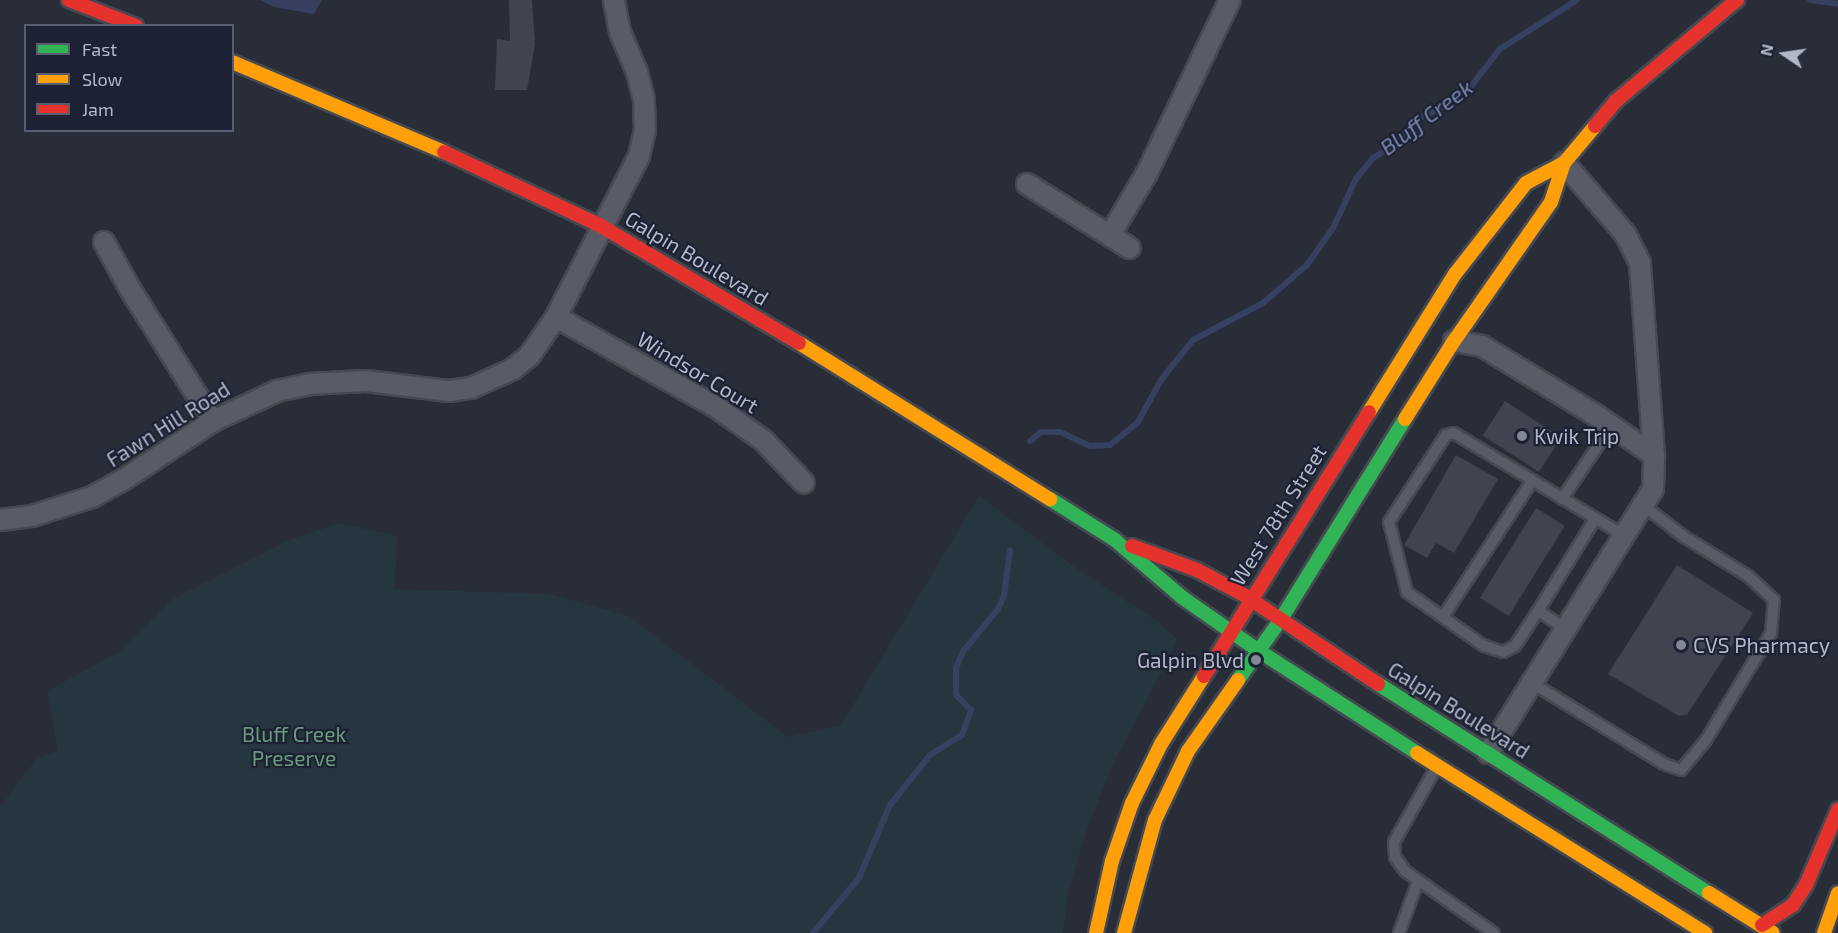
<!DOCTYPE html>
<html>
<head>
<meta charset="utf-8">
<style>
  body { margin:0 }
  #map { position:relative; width:1838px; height:933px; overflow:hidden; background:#292d38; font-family:"Exo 2",sans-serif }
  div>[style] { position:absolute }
  .green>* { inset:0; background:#26363e }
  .water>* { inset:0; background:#364061 }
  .stream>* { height:6px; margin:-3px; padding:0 3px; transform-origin:3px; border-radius:3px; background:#364061 }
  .building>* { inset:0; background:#41444e; transform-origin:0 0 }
  .roads { filter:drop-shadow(2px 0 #454951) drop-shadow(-2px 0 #454951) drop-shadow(0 2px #454951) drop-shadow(0 -2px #454951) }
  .lane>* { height:10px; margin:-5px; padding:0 5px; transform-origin:5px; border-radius:5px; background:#595c66 }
  .street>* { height:20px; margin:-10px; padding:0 10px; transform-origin:10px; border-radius:10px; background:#595c66 }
  .fast>* { height:14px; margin:-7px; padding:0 7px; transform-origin:7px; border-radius:7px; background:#30b455 }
  .slow>* { height:14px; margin:-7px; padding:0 7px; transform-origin:7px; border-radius:7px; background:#ff9f0a }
  .jam>* { height:14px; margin:-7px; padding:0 7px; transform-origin:7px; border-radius:7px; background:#e5322d }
  .dots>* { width:16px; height:16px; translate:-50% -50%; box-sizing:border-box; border:3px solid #1c2233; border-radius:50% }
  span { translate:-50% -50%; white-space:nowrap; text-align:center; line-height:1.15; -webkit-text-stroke:4.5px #1c2233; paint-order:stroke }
  .street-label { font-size:21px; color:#b3b8c9 }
  .poi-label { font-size:21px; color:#b3b8c9 }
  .left { translate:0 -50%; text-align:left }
  .right { translate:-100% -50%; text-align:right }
  .park-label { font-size:21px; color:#6a9a7e }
  .water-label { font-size:22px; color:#7b88b1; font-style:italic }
  .legend { position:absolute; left:24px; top:24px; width:210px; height:108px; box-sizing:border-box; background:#1c2233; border:2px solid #585e6f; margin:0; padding:8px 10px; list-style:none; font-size:18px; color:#b3b8c9 }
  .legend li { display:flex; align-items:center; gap:12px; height:30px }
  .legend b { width:30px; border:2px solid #585e6f }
  .north { position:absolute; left:1754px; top:24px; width:60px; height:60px; -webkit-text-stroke:4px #1c2233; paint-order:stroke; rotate:283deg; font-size:16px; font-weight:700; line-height:24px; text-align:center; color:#b3b8c9 }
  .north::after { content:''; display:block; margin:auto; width:21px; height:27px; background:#b3b8c9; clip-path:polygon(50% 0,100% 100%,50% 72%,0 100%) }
</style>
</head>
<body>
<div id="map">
  <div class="green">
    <div style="clip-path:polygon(979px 496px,1076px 568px,1157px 621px,1178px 640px,1112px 766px,1085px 835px,1069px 889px,1063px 933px,0 933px,0 807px,37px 758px,58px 751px,47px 691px,119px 652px,174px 598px,289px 540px,340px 523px,397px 536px,395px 589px,550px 594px,629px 616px,788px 737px,841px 725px)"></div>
  </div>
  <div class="water">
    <div style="clip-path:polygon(260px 0,322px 0,314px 14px,274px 7px)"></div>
  </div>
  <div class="stream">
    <div style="left:1810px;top:0;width:28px;rotate:8deg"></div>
    <div style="left:1030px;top:441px;width:14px;rotate:-39deg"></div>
    <div style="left:1041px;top:432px;width:19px"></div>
    <div style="left:1060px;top:432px;width:33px;rotate:25deg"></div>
    <div style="left:1090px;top:446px;width:20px;rotate:-3deg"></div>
    <div style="left:1110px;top:445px;width:36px;rotate:-39deg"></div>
    <div style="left:1138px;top:422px;width:48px;rotate:-61.3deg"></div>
    <div style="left:1161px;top:380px;width:51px;rotate:-51.3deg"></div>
    <div style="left:1193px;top:340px;width:79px;rotate:-27.9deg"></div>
    <div style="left:1263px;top:303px;width:58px;rotate:-40.8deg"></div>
    <div style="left:1307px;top:265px;width:45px;rotate:-54.9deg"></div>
    <div style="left:1333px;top:228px;width:54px;rotate:-64.9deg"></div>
    <div style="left:1356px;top:179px;width:27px;rotate:-51deg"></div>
    <div style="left:1373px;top:158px;width:27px;rotate:-31deg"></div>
    <div style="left:1396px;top:144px;width:33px;rotate:-50deg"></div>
    <div style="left:1417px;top:119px;width:24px;rotate:-24deg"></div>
    <div style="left:1439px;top:109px;width:36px;rotate:-34deg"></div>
    <div style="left:1469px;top:89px;width:51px;rotate:-52.2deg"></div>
    <div style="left:1500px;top:49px;width:91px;rotate:-32.5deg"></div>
    <div style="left:813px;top:933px;width:72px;rotate:-50.1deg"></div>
    <div style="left:859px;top:878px;width:79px;rotate:-67deg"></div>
    <div style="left:890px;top:805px;width:64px;rotate:-51.3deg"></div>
    <div style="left:930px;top:755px;width:38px;rotate:-32deg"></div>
    <div style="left:962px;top:735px;width:27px;rotate:-70deg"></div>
    <div style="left:971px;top:710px;width:21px;rotate:-135deg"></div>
    <div style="left:956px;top:695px;width:27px;rotate:-90deg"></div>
    <div style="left:956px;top:668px;width:20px;rotate:-66deg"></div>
    <div style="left:964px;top:650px;width:53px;rotate:-50.3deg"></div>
    <div style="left:998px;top:609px;width:14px;rotate:-65deg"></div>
    <div style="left:1004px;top:596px;width:46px;rotate:-82.6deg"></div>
  </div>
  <div class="building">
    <div style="clip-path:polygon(509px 0,532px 0,535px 44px,527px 90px,495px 90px,497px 39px,510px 41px)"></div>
    <div style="left:1505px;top:401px;width:67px;height:41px;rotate:33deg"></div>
    <div style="clip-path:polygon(1456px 455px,1498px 479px,1454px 553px,1436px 543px,1427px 558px,1404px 545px)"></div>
    <div style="left:1536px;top:508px;width:34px;height:106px;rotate:32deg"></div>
    <div style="clip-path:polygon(1677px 565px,1753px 613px,1687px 715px,1679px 716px,1608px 674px)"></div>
  </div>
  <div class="roads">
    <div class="lane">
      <div style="left:1562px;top:499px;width:88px;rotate:-56.1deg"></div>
      <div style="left:1538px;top:611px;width:108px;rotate:-58.2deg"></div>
      <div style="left:1443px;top:617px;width:163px;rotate:-56.8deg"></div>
      <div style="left:1566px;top:629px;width:33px;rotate:-147deg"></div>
      <div style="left:1538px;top:611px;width:42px;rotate:123.3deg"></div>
      <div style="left:1515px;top:646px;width:13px;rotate:153deg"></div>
      <div style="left:1503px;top:652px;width:20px;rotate:-162deg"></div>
      <div style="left:1484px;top:646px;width:94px;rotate:-145deg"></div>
      <div style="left:1407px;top:592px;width:72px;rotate:-104.4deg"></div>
      <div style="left:1389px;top:522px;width:104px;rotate:-56.8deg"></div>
      <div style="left:1446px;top:435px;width:8px;rotate:-14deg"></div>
      <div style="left:1454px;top:433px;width:200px;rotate:31.1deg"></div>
      <div style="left:1532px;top:683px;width:155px;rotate:31.5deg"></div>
      <div style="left:1664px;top:764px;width:18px;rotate:19deg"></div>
      <div style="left:1681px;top:770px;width:39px;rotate:-50deg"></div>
      <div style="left:1706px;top:740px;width:125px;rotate:-58.7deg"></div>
      <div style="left:1771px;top:633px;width:33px;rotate:-85deg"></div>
      <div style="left:1774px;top:600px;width:35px;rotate:-137deg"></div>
      <div style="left:1748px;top:576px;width:76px;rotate:-148.4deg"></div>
      <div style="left:1683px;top:536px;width:49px;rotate:-142.4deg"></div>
      <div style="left:1437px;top:766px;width:87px;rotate:119.5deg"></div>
      <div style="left:1394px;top:842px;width:15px;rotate:86deg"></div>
      <div style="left:1395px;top:857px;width:17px;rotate:54deg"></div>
      <div style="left:1405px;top:871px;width:108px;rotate:34.9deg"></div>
      <div style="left:1399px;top:933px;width:55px;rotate:-69.9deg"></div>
    </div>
    <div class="street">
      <div style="left:1027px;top:184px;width:121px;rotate:31.9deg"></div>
      <div style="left:1110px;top:235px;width:72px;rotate:-59.2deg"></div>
      <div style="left:1147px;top:173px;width:192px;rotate:-64.4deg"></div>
      <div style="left:104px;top:242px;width:54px;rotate:61deg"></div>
      <div style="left:130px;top:289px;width:156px;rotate:57.8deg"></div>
      <div style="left:556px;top:317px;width:184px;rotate:29.4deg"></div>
      <div style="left:716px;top:407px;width:57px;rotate:35.1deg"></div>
      <div style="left:763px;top:440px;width:59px;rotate:46.4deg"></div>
      <div style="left:1454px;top:341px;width:28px;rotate:10deg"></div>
      <div style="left:1482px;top:346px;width:135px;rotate:31.3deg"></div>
      <div style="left:1597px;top:416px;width:69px;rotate:34.4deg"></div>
      <div style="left:0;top:520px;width:32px;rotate:-7deg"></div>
      <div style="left:32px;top:516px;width:63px;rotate:-17.6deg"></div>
      <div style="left:92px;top:497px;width:35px;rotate:-29deg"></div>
      <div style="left:123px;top:480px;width:108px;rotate:-33.2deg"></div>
      <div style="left:213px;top:421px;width:71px;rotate:-25.1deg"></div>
      <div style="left:277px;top:391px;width:33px;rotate:-12deg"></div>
      <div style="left:309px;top:384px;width:57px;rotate:-3deg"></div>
      <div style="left:366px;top:381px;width:84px;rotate:6.9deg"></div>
      <div style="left:449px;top:391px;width:22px;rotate:-8deg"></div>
      <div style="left:471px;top:388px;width:46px;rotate:-24.3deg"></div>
      <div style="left:513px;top:369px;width:22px;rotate:-39deg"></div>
      <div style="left:530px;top:355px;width:46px;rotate:-55.6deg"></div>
      <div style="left:556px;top:317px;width:181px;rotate:-62.7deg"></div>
      <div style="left:639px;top:156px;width:27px;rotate:-77deg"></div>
      <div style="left:645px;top:130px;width:30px;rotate:-92deg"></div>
      <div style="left:644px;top:100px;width:29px;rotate:-104deg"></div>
      <div style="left:637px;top:72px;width:43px;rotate:-113deg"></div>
      <div style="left:620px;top:32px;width:33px;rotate:-101deg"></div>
      <div style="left:1488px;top:753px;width:311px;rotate:-58deg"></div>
      <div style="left:1653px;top:489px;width:34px;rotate:-88deg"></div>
      <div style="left:1654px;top:455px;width:193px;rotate:-94.2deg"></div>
      <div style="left:1640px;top:263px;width:31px;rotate:-117deg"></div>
      <div style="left:1626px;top:235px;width:95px;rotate:-130.7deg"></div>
    </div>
    <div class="fast">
      <div style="left:1050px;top:499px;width:77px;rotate:32.2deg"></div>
      <div style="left:1115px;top:540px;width:89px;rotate:40.5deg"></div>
      <div style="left:1183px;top:598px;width:93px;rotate:34.9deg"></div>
      <div style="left:1259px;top:651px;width:188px;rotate:32.8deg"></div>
      <div style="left:1238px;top:680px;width:75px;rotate:-54.8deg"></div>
      <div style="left:1281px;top:619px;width:235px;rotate:-58.2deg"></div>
      <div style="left:1378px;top:684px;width:391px;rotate:32.3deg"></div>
    </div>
    <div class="slow">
      <div style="left:232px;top:62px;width:230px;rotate:23deg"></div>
      <div style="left:799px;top:343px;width:296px;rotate:31.9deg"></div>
      <div style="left:1369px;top:412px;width:163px;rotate:-58.1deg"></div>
      <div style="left:1455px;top:274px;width:115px;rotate:-52deg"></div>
      <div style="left:1526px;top:183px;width:43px;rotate:-27.8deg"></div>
      <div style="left:1405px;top:419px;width:92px;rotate:-57.9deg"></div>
      <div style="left:1454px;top:341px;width:169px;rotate:-55.1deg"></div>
      <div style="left:1551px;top:202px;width:41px;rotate:-71.6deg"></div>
      <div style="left:1564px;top:163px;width:48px;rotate:-50deg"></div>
      <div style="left:1417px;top:753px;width:340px;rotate:32deg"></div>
      <div style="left:1709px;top:893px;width:75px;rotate:32deg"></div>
      <div style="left:1096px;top:933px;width:74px;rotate:-77.5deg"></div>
      <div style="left:1112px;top:861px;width:61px;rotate:-71deg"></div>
      <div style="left:1132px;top:803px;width:66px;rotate:-63.8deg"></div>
      <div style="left:1161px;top:744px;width:80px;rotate:-57.7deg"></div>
      <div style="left:1124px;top:933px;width:117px;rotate:-74.7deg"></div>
      <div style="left:1155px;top:820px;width:76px;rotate:-64.4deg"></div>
      <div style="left:1188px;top:751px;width:87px;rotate:-54.8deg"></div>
      <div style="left:1824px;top:933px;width:42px;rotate:-70.7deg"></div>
    </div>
    <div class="jam">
      <div style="left:69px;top:0;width:72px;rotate:21.2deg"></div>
      <div style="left:1595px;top:126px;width:33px;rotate:-50deg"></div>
      <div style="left:1616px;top:101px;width:158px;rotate:-39.9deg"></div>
      <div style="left:444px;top:152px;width:174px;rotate:25.2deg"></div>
      <div style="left:601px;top:226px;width:230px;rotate:30.6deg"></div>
      <div style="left:1132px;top:546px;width:69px;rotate:20.3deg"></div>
      <div style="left:1197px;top:570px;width:53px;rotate:28deg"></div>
      <div style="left:1244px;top:595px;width:161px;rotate:33.6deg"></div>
      <div style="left:1204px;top:676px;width:311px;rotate:-58deg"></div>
      <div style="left:1762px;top:925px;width:37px;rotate:-33deg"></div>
      <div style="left:1793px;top:905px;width:24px;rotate:-57deg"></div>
      <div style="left:1806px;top:885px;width:82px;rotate:-66.9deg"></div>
    </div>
  </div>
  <div class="dots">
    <div style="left:1522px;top:436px;background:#838796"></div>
    <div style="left:1681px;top:645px;background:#838796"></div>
    <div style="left:1256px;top:660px;background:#838796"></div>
  </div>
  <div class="street-label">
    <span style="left:697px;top:258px;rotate:31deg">Galpin Boulevard</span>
    <span style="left:698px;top:372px;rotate:31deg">Windsor Court</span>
    <span style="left:168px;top:424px;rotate:-32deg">Fawn Hill Road</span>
    <span style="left:1278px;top:515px;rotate:-58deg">West 78th Street</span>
    <span style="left:1459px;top:710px;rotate:32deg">Galpin Boulevard</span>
  </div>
  <div class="poi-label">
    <span class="left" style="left:1534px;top:436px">Kwik Trip</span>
    <span class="left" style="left:1693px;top:645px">CVS Pharmacy</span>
    <span class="right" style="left:1244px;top:660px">Galpin Blvd</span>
  </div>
  <div class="park-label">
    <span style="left:294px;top:746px">Bluff Creek<br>Preserve</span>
  </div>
  <div class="water-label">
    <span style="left:1426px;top:117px;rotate:-37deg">Bluff Creek</span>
  </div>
  <ul class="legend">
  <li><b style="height:8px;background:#30b455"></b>Fast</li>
  <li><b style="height:8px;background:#ff9f0a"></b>Slow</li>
  <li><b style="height:8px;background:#e5322d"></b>Jam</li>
  </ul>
  <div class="north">N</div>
</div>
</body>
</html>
